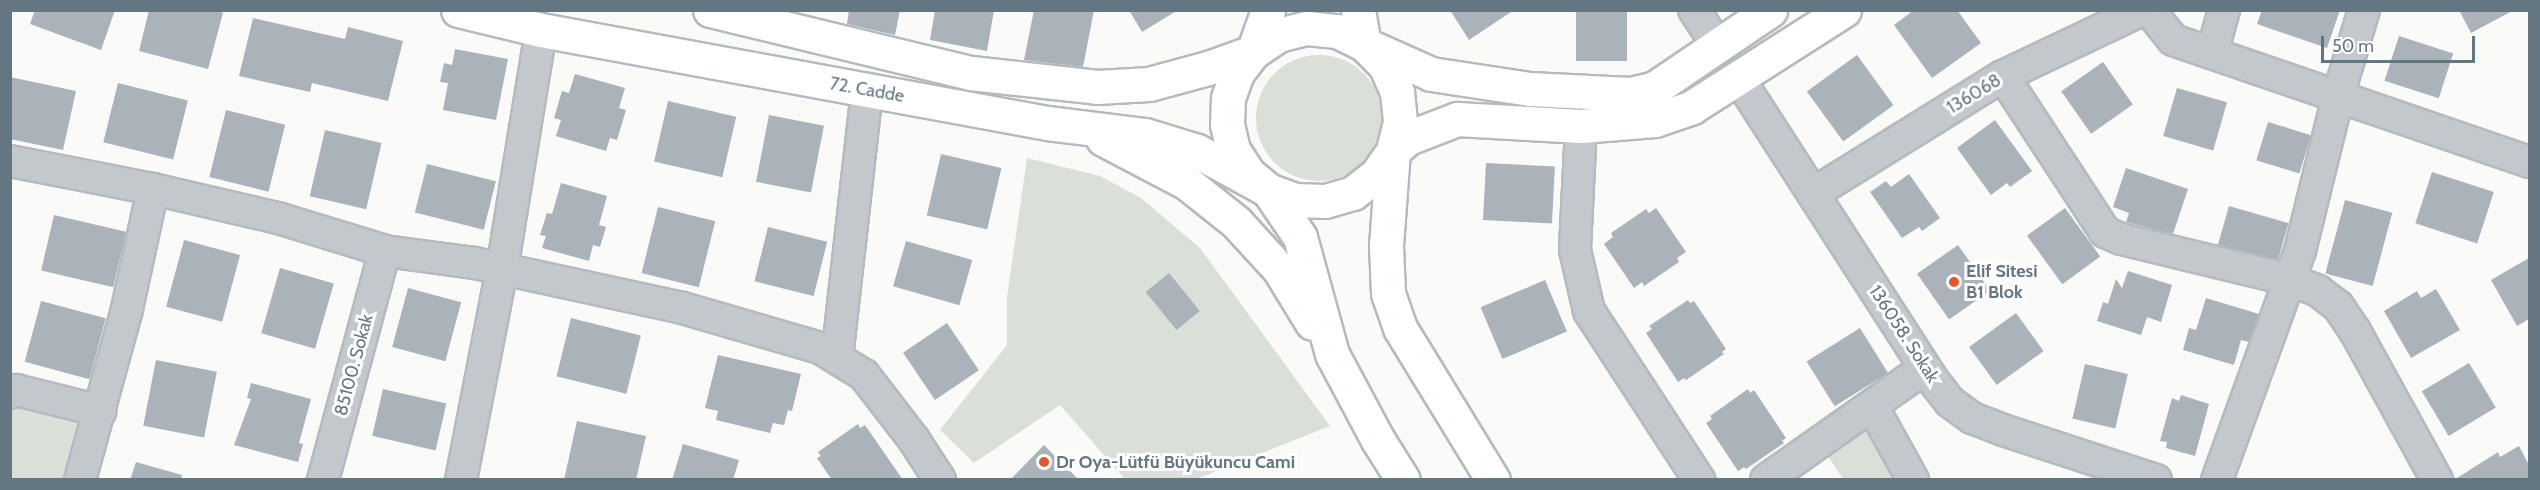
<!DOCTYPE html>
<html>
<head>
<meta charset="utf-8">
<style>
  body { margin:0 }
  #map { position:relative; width:2540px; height:490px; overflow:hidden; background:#fafaf8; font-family:Cabin,sans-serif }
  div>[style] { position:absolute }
  .green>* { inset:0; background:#dadfd7 }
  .round { border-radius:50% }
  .building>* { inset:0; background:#aab3b9; transform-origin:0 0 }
  .roads { filter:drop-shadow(2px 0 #b5babe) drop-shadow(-2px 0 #b5babe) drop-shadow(0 2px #b5babe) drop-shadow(0 -2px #b5babe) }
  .minor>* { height:30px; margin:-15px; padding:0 15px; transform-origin:15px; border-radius:15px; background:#c3c8cc }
  .major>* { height:33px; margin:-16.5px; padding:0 16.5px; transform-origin:16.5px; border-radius:16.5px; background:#fff }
  .dots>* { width:16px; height:16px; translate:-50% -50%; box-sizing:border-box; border:3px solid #fff; border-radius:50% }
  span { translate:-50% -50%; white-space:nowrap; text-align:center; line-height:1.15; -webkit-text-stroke:6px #fff; paint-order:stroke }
  .street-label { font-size:18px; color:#657683 }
  .poi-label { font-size:18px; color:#657683; font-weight:700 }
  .left { translate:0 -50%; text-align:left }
  .frame { position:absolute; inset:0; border:12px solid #657683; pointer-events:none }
  .scale { position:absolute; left:2321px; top:36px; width:154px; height:27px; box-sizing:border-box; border:3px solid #657683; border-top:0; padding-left:8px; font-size:18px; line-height:21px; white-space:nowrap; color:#657683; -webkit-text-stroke:4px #fff; paint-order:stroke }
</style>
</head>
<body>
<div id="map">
  <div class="green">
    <div class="round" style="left:1256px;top:55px;width:126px;height:126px"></div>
    <div style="clip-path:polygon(1027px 158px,1100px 176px,1141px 198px,1200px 248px,1330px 426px,1194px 480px,1125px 479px,1060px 405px,974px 463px,940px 430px,1007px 345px,1007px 297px)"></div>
    <div style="clip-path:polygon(11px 399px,51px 401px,83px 429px,71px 479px,11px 480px)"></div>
    <div style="clip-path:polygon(1869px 416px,1909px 479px,1843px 479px,1823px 449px)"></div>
  </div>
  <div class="building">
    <div style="clip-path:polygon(35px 10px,115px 10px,101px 50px,30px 24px)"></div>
    <div style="clip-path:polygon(149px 10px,213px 10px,223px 13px,208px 69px,139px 51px)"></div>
    <div style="clip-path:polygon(849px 10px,900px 10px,895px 35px,847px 24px)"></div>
    <div style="clip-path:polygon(935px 10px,994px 10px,987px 51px,930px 40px)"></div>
    <div style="clip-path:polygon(1034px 10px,1094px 10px,1083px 67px,1024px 60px)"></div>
    <div style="clip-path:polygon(1129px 10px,1178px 10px,1142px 32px)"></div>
    <div style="clip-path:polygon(1450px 10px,1514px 10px,1469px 40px)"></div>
    <div style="left:1576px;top:10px;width:51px;height:51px"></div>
    <div style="clip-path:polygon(1914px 10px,1957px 10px,1981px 43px,1932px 78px,1894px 25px)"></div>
    <div style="clip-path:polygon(2262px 10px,2340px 10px,2327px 48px,2257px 24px)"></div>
    <div style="clip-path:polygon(2459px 10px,2514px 10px,2471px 33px)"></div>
    <div style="clip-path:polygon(253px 18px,345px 39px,348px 27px,403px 41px,388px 101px,312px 83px,310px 92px,239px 76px)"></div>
    <div style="left:2399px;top:36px;width:57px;height:47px;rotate:18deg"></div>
    <div style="clip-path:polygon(455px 49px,508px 59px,496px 120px,443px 110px,448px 83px,440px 82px,444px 63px,452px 65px)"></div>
    <div style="left:1857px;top:55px;width:62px;height:62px;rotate:54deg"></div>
    <div style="left:2103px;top:62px;width:52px;height:51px;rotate:55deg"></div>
    <div style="clip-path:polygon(575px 74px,625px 88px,619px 108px,626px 110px,617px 140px,610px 138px,606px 151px,556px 136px,561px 120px,554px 118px,562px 91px,569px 93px)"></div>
    <div style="clip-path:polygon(10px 77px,76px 91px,63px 150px,10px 139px)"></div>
    <div style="left:118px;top:83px;width:72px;height:61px;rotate:14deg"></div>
    <div style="left:2177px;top:88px;width:52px;height:50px;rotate:16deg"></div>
    <div style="left:668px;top:101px;width:70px;height:62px;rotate:13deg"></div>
    <div style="left:226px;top:110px;width:61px;height:69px;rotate:14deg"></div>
    <div style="left:769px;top:115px;width:56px;height:68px;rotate:11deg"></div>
    <div style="clip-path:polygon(1995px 120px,2032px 171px,2010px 187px,2007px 183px,1991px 195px,1957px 148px)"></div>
    <div style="left:2268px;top:122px;width:45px;height:40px;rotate:17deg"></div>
    <div style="left:325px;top:130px;width:58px;height:68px;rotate:13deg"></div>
    <div style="left:941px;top:154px;width:62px;height:63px;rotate:13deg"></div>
    <div style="left:1486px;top:163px;width:69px;height:57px;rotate:3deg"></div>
    <div style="left:427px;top:164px;width:71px;height:50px;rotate:14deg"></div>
    <div style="clip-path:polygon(2126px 168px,2188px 189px,2173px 234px,2126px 222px,2129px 213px,2113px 207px)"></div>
    <div style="left:2432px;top:172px;width:65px;height:54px;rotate:18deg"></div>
    <div style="clip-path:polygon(1909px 174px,1940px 218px,1922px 231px,1919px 227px,1902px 238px,1870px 192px,1886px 181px,1891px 187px)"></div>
    <div style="clip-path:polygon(561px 183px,607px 196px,599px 225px,606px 227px,600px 247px,593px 245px,589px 261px,542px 248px,546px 236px,540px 235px,547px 213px,552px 214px)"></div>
    <div style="left:2345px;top:200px;width:49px;height:76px;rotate:15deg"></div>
    <div style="left:2229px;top:206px;width:62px;height:41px;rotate:16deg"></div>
    <div style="left:658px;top:207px;width:59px;height:68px;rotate:14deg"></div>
    <div style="clip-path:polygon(1656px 208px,1686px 252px,1677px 258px,1679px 262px,1644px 286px,1642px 282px,1634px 288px,1604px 244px,1613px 237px,1611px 233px,1646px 209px,1649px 213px)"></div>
    <div style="left:2065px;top:208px;width:60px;height:47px;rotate:54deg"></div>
    <div style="left:54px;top:215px;width:74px;height:57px;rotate:13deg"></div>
    <div style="left:768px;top:227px;width:61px;height:56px;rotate:14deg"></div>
    <div style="left:184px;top:240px;width:58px;height:69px;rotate:15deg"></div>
    <div style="left:906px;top:241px;width:69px;height:47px;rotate:16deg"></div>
    <div style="left:1958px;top:245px;width:56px;height:50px;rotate:55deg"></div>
    <div style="clip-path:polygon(2529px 258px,2529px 319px,2517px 326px,2491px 280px)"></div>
    <div style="left:280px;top:268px;width:56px;height:68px;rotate:16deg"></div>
    <div style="clip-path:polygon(2128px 271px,2172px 285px,2161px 322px,2147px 317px,2141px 335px,2097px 321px,2103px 302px,2108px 304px,2116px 279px,2122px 288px)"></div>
    <div style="left:1169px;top:273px;width:49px;height:30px;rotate:51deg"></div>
    <div style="left:1545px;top:280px;width:56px;height:70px;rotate:67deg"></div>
    <div style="left:408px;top:288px;width:55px;height:61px;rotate:15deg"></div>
    <div style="clip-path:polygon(2436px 289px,2460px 330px,2411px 358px,2384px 311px,2417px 291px,2421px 298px)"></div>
    <div style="clip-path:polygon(2206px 298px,2259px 314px,2249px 342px,2241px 340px,2234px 365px,2183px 350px,2189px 328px,2196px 330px)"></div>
    <div style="clip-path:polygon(1688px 300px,1690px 303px,1694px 301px,1726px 349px,1722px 352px,1724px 354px,1686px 380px,1684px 378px,1678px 382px,1646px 333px,1652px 329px,1649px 326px)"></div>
    <div style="left:41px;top:301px;width:67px;height:63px;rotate:15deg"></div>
    <div style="left:2016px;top:313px;width:47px;height:58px;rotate:54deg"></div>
    <div style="left:571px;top:318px;width:72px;height:60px;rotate:14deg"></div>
    <div style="left:947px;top:323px;width:57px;height:53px;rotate:56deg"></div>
    <div style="left:1860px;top:328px;width:53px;height:63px;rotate:58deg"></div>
    <div style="clip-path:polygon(718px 355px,801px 374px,792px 411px,788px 410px,784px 425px,773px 423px,770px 433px,716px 420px,718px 411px,705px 408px)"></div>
    <div style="left:156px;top:360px;width:62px;height:67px;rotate:11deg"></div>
    <div style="left:2469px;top:363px;width:52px;height:55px;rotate:59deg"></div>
    <div style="left:2085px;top:364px;width:44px;height:56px;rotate:13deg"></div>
    <div style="clip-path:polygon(251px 383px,311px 399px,299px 443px,303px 444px,298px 462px,234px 445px,251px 399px,247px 398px)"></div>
    <div style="left:383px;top:389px;width:65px;height:48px;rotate:13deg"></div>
    <div style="clip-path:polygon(1748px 389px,1750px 393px,1754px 390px,1786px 438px,1782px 441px,1784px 443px,1746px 469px,1744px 467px,1738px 471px,1706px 423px,1712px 419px,1710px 416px)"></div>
    <div style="clip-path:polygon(2181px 395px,2209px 404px,2195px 456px,2166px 448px,2167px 442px,2160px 441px,2172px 398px,2179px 401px)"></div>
    <div style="clip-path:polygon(577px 421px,646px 436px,636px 480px,564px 480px)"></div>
    <div style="clip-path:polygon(858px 424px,860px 428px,865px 425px,903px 480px,832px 480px,817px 458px,821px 456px,818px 452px)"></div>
    <div style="clip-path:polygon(683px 444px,739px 460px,733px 480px,672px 480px)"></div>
    <div style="clip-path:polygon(1044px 445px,1079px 480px,1010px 480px)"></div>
    <div style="clip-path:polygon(2519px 446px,2529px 465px,2529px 480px,2454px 480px,2498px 452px,2500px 457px)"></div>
    <div style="clip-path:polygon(136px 462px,182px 475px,181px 480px,130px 480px)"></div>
  </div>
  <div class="roads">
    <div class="minor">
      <div style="left:1694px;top:10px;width:43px;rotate:56.3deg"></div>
      <div style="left:2149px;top:10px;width:38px;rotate:51deg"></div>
      <div style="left:2173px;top:40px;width:377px;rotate:18.9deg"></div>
      <div style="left:2212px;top:53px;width:45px;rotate:-74.4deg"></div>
      <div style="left:2003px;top:76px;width:186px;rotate:56.8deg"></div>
      <div style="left:2105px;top:232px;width:17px;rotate:24deg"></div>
      <div style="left:2121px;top:239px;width:174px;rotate:13.6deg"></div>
      <div style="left:2290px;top:280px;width:30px;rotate:21deg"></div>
      <div style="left:2318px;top:291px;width:25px;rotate:37deg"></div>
      <div style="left:2338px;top:306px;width:30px;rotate:56deg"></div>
      <div style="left:2355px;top:331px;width:170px;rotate:61.2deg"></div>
      <div style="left:1739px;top:79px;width:357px;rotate:57.2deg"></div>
      <div style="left:1932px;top:379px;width:29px;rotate:52deg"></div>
      <div style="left:1950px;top:402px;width:27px;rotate:36deg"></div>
      <div style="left:1972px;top:418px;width:33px;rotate:21deg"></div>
      <div style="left:2003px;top:430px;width:161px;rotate:18.1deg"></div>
      <div style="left:1581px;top:126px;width:124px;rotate:92.8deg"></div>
      <div style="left:1575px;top:250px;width:63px;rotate:77.1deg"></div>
      <div style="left:1589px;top:311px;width:202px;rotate:56.9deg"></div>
      <div style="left:10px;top:161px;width:146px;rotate:11.1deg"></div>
      <div style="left:153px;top:189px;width:128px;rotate:13.1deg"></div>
      <div style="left:278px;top:218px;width:112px;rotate:17.1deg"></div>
      <div style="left:385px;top:251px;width:91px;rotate:7.6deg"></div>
      <div style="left:475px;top:263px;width:209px;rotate:12.2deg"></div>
      <div style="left:679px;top:307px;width:147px;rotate:16.2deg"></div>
      <div style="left:820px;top:348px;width:52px;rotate:31.5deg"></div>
      <div style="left:864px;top:375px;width:82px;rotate:52.4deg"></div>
      <div style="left:914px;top:440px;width:48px;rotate:57deg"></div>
      <div style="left:1814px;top:193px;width:222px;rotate:-31.8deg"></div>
      <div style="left:2003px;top:76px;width:154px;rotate:-25.4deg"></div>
      <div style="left:837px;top:358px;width:271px;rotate:-83.6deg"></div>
      <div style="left:10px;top:393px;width:7px;rotate:-27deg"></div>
      <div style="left:16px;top:390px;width:87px;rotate:14deg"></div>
      <div style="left:1872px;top:406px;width:85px;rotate:61deg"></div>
      <div style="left:80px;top:480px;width:177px;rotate:-74.6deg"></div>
      <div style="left:127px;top:309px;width:123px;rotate:-77.8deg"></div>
      <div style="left:323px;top:480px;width:237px;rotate:-74.9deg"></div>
      <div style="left:461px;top:480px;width:215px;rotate:-79deg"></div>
      <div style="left:502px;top:269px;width:242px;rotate:-80.7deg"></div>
      <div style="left:1766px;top:480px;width:194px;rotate:-35.2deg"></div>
      <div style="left:2217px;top:480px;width:244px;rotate:-70.1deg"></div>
      <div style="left:2300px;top:251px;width:160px;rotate:-76.2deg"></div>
      <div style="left:2338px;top:96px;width:90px;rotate:-73.2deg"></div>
    </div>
    <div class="major">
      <div style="left:458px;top:10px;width:85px;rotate:13.5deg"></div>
      <div style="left:541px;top:30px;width:514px;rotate:10.41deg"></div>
      <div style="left:1047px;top:123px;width:99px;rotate:7deg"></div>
      <div style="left:1145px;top:135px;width:54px;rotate:17.1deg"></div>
      <div style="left:1197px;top:151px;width:81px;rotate:28.8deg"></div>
      <div style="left:1268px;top:190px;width:57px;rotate:55.8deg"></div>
      <div style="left:1300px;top:237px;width:121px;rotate:74.7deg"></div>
      <div style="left:1332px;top:354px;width:98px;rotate:61.9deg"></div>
      <div style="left:1378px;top:440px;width:47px;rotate:58deg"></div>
      <div style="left:710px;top:10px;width:268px;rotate:13.6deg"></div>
      <div style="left:971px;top:73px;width:127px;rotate:6.3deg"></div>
      <div style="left:1097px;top:87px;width:52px;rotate:-3.3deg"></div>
      <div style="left:1149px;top:84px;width:61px;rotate:-15.2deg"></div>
      <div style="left:1208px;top:68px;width:48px;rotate:-19.6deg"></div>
      <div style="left:1253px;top:52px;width:45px;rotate:-70.3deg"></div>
      <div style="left:1358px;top:10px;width:35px;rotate:80deg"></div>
      <div style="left:1364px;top:44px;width:30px;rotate:45deg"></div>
      <div style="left:1385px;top:65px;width:30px;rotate:66deg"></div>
      <div style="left:1397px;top:92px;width:30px;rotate:84deg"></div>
      <div style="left:1400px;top:122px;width:30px;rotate:104deg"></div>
      <div style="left:1393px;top:151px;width:29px;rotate:125deg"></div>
      <div style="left:1376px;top:175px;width:29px;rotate:142deg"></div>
      <div style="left:1353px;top:193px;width:29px;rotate:164deg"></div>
      <div style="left:1325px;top:201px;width:30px;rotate:-178deg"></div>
      <div style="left:1295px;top:200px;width:29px;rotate:-160deg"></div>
      <div style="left:1268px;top:190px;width:26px;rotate:-140deg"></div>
      <div style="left:1248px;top:173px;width:27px;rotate:-123deg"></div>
      <div style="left:1233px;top:150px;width:26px;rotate:-103deg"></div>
      <div style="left:1227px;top:125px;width:27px;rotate:-88deg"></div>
      <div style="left:1228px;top:98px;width:27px;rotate:-70deg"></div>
      <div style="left:1237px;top:73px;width:26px;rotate:-53deg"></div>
      <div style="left:1253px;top:52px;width:30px;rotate:-34deg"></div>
      <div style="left:1278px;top:35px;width:30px;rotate:-14deg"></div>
      <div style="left:1307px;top:28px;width:30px;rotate:6deg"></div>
      <div style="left:1337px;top:31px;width:30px;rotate:26deg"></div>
      <div style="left:1364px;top:44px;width:73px;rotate:24.1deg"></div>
      <div style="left:1431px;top:74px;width:100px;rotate:8.6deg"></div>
      <div style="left:1530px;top:89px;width:100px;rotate:2.9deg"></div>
      <div style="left:1630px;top:94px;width:26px;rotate:-13deg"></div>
      <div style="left:1655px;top:88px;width:139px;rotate:-34.1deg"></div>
      <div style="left:1103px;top:139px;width:95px;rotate:27.6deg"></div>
      <div style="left:1187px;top:183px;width:63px;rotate:38.5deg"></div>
      <div style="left:1236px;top:222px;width:64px;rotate:47.5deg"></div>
      <div style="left:1279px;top:269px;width:63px;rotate:58.6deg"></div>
      <div style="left:1493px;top:480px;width:178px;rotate:-121.5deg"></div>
      <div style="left:1400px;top:328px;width:37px;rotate:-109deg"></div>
      <div style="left:1388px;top:293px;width:47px;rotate:-92.4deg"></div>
      <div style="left:1386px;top:246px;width:95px;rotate:-85.8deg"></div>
      <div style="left:1393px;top:151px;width:20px;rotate:-41deg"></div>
      <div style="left:1408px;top:138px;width:53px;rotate:-21.2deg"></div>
      <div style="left:1457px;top:119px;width:124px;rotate:3.2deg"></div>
      <div style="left:1581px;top:126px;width:74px;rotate:-4.6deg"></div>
      <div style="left:1655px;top:120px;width:39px;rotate:-19deg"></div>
      <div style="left:1692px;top:107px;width:180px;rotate:-32.5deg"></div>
    </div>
  </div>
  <div class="dots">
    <div style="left:1954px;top:282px;background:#e4572e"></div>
    <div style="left:1044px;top:462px;background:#e4572e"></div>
  </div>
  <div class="street-label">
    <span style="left:867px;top:90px;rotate:10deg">72. Cadde</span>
    <span style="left:1974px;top:94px;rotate:-31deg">136068</span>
    <span style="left:1904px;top:334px;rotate:57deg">136058. Sokak</span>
    <span style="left:354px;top:365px;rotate:-75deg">85100. Sokak</span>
  </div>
  <div class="poi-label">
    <span class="left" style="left:1966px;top:282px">Elif Sitesi<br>B1 Blok</span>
    <span class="left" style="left:1056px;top:462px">Dr Oya-Lütfü Büyükuncu Cami</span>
  </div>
  <div class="frame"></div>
  <div class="scale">50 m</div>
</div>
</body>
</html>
